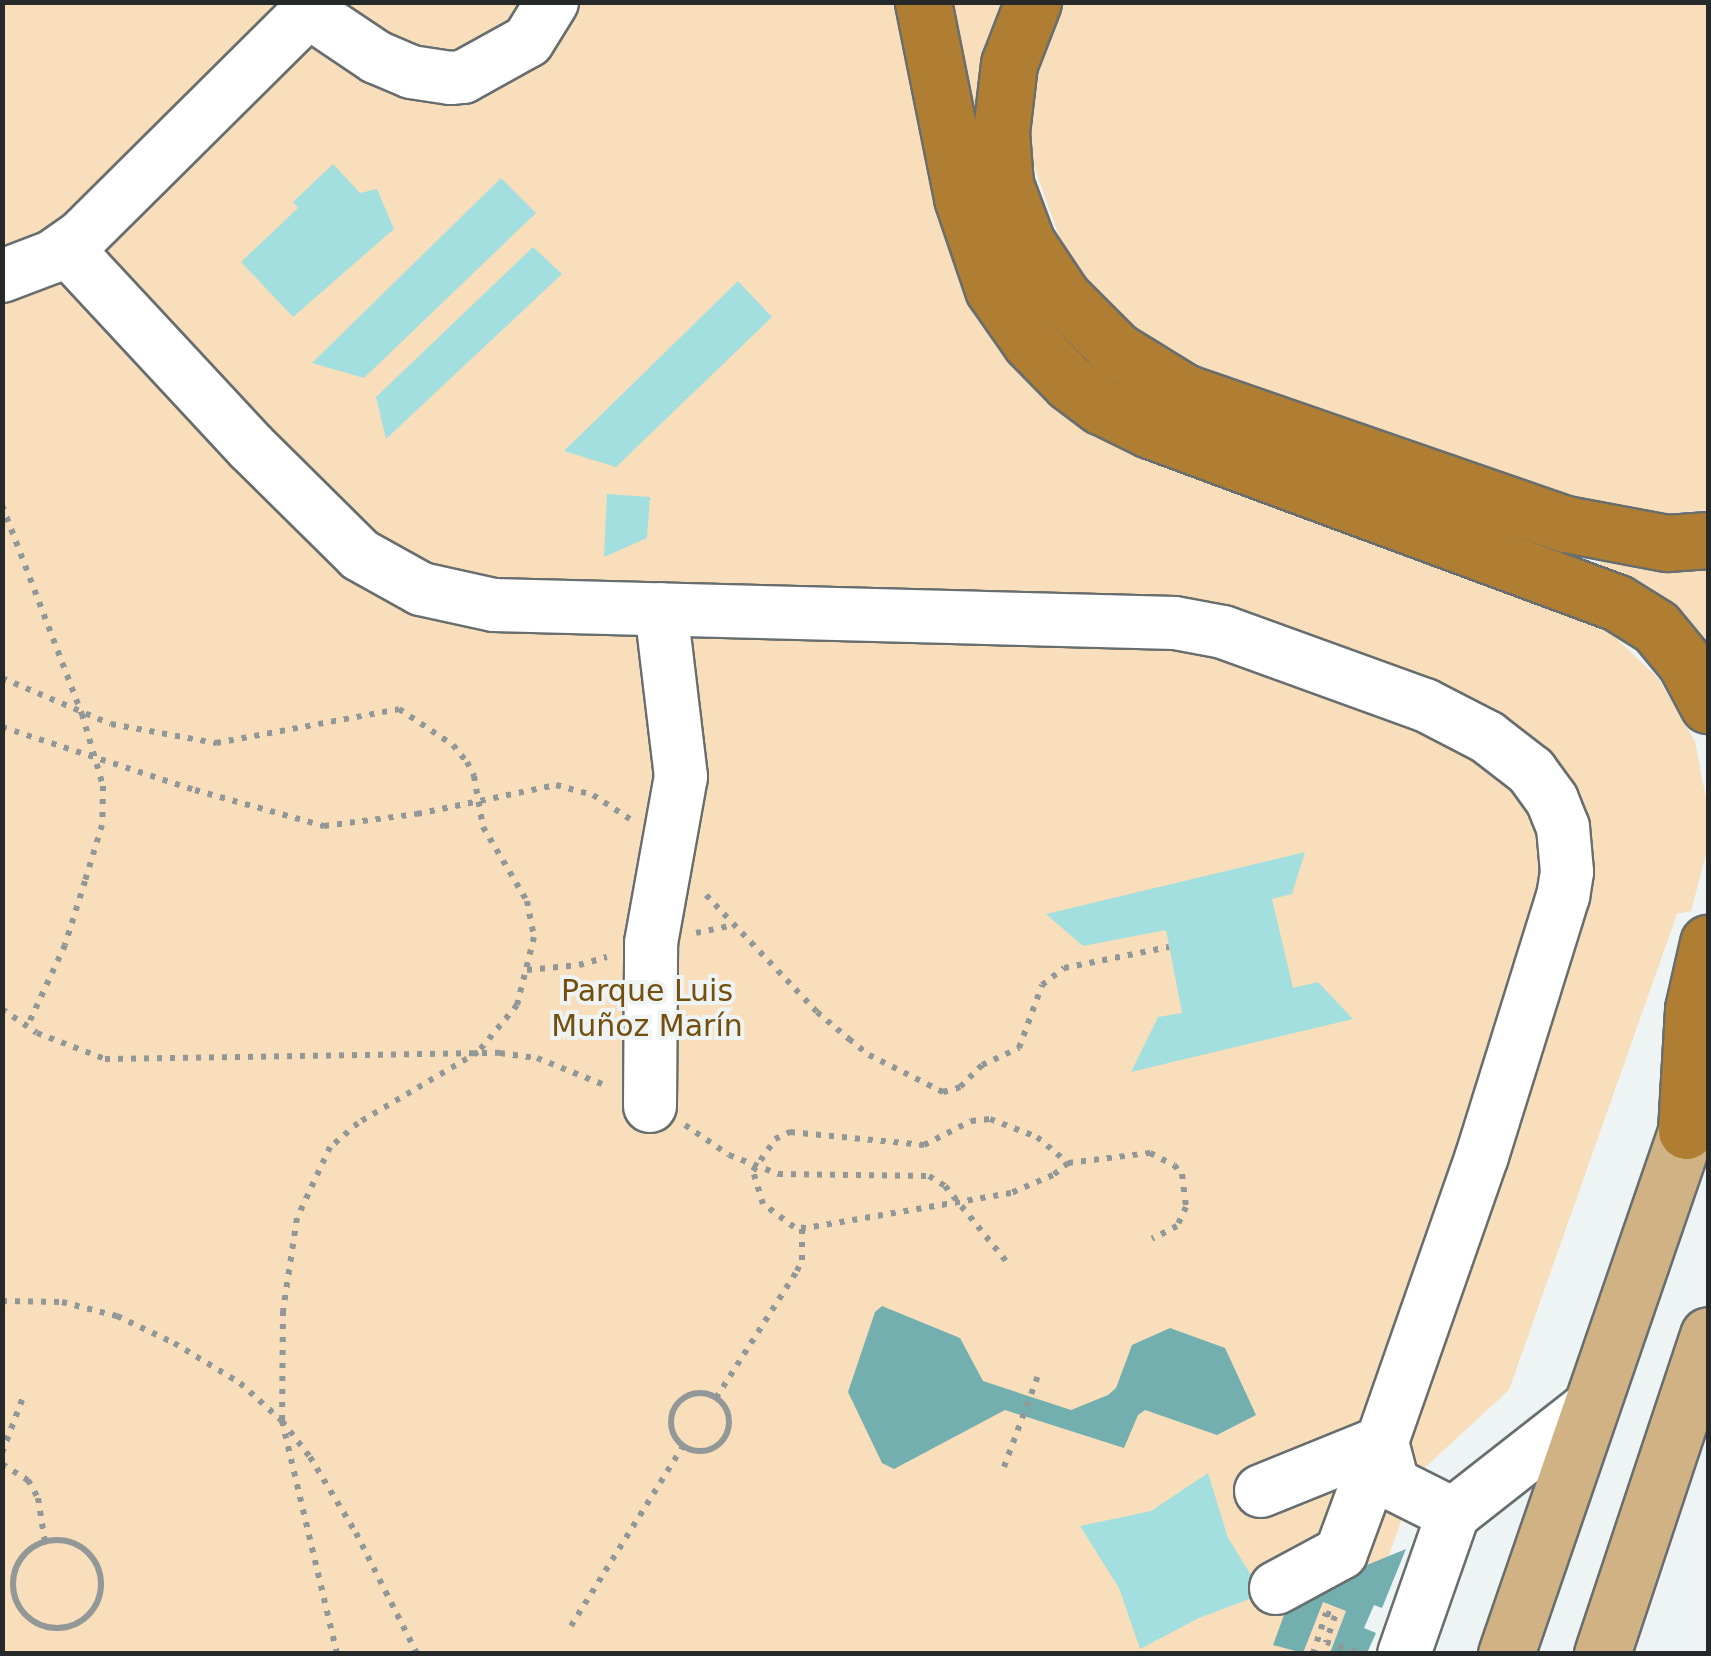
<!DOCTYPE html>
<html>
<head>
<meta charset="utf-8">
<style>
  body { margin:0 }
  #map { position:relative; width:1711px; height:1656px; overflow:hidden; background:#eef4f4; font-family:"DejaVu Sans",sans-serif }
  div>[style] { position:absolute }
  .green>* { inset:0; background:#f9debb }
  .water>* { inset:0; background:#74afaf }
  .building>* { inset:0; background:#a3dfdf }
  .path>* { height:6px; margin-top:-3px; transform-origin:0; background:repeating-linear-gradient(90deg,#929797 0 5px,transparent 0 13px) }
  .path>.ring { margin:-3px; padding:0; box-sizing:content-box; background:none; border:6px solid #929797; border-radius:50% }
  .roads { filter:drop-shadow(2px 0 #686e6e) drop-shadow(-2px 0 #686e6e) drop-shadow(0 2px #686e6e) drop-shadow(0 -2px #686e6e) }
  .minor>* { height:52px; margin:-26px; padding:0 26px; transform-origin:26px; border-radius:26px; background:#fff }
  .major>* { height:55px; margin:-27.5px; padding:0 27.5px; transform-origin:27.5px; border-radius:27.5px; background:#d0b285 }
  .highway>* { height:55px; margin:-27.5px; padding:0 27.5px; transform-origin:27.5px; border-radius:27.5px; background:#b07e33 }
  span { translate:-50% -50%; white-space:nowrap; text-align:center; line-height:1.15; -webkit-text-stroke:8px #eef4f4; paint-order:stroke }
  .park-label { font-size:30px; color:#744e0c }
  .frame { position:absolute; inset:0; border:5px solid #262929; pointer-events:none }
</style>
</head>
<body>
<div id="map">
  <div class="green">
    <div style="clip-path:polygon(3px 3px,902px 3px,1029px 373px,1598px 621px,1658px 678px,1695px 741px,1708px 809px,1708px 847px,1691px 911px,1677px 914px,1509px 1390px,1418px 1474px,1354px 1653px,3px 1654px)"></div>
    <div style="clip-path:polygon(946px 3px,1009px 3px,983px 108px,966px 109px)"></div>
    <div style="clip-path:polygon(1058px 3px,1708px 3px,1708px 510px,1640px 516px,1595px 506px,1145px 347px,1067px 259px,1030px 155px,1029px 78px)"></div>
    <div style="clip-path:polygon(1708px 555px,1708px 668px,1597px 569px,1603px 556px)"></div>
  </div>
  <div class="water">
    <div style="clip-path:polygon(882px 1306px,960px 1338px,983px 1381px,1071px 1410px,1108px 1395px,1116px 1388px,1132px 1345px,1170px 1328px,1225px 1348px,1256px 1415px,1217px 1435px,1145px 1410px,1138px 1415px,1124px 1448px,1005px 1410px,894px 1469px,882px 1463px,848px 1392px,875px 1312px)"></div>
    <div style="clip-path:polygon(1406px 1549px,1382px 1608px,1374px 1605px,1364px 1628px,1376px 1633px,1367px 1653px,1330px 1653px,1346px 1611px,1323px 1602px,1303px 1653px,1273px 1645px,1291px 1596px)"></div>
  </div>
  <div class="building">
    <div style="clip-path:polygon(333px 164px,360px 193px,377px 189px,394px 229px,293px 317px,241px 262px,298px 208px,293px 202px)"></div>
    <div style="clip-path:polygon(501px 178px,536px 213px,364px 378px,312px 363px)"></div>
    <div style="clip-path:polygon(533px 247px,562px 274px,386px 439px,376px 397px)"></div>
    <div style="clip-path:polygon(738px 281px,772px 317px,616px 467px,564px 451px)"></div>
    <div style="clip-path:polygon(607px 494px,650px 497px,647px 538px,604px 557px)"></div>
    <div style="clip-path:polygon(1305px 852px,1292px 894px,1272px 899px,1293px 988px,1318px 982px,1353px 1019px,1131px 1072px,1158px 1017px,1182px 1013px,1166px 930px,1083px 946px,1046px 914px)"></div>
    <div style="clip-path:polygon(1208px 1473px,1228px 1538px,1263px 1594px,1199px 1618px,1140px 1649px,1119px 1588px,1080px 1526px,1151px 1511px)"></div>
  </div>
  <div class="path">
    <div style="left:2px;top:505px;width:224px;rotate:69.1deg"></div>
    <div style="left:82px;top:714px;width:75px;rotate:73.7deg"></div>
    <div style="left:103px;top:786px;width:39px;rotate:91deg"></div>
    <div style="left:102px;top:825px;width:59px;rotate:106.9deg"></div>
    <div style="left:85px;top:881px;width:67px;rotate:107.4deg"></div>
    <div style="left:65px;top:945px;width:90px;rotate:114.9deg"></div>
    <div style="left:2px;top:678px;width:118px;rotate:22.9deg"></div>
    <div style="left:111px;top:724px;width:107px;rotate:10.3deg"></div>
    <div style="left:216px;top:743px;width:186px;rotate:-10.5deg"></div>
    <div style="left:399px;top:709px;width:65px;rotate:33.7deg"></div>
    <div style="left:453px;top:745px;width:22px;rotate:51deg"></div>
    <div style="left:467px;top:762px;width:16px;rotate:63deg"></div>
    <div style="left:474px;top:776px;width:52px;rotate:80deg"></div>
    <div style="left:483px;top:827px;width:86px;rotate:59.3deg"></div>
    <div style="left:527px;top:901px;width:37px;rotate:79deg"></div>
    <div style="left:534px;top:937px;width:70px;rotate:104deg"></div>
    <div style="left:517px;top:1005px;width:61px;rotate:129.7deg"></div>
    <div style="left:478px;top:1052px;width:139px;rotate:149.4deg"></div>
    <div style="left:358px;top:1123px;width:37px;rotate:139deg"></div>
    <div style="left:330px;top:1147px;width:78px;rotate:114.9deg"></div>
    <div style="left:297px;top:1218px;width:94px;rotate:98.6deg"></div>
    <div style="left:283px;top:1311px;width:110px;rotate:90.5deg"></div>
    <div style="left:282px;top:1421px;width:239px;rotate:76.7deg"></div>
    <div style="left:2px;top:727px;width:203px;rotate:18.1deg"></div>
    <div style="left:195px;top:790px;width:134px;rotate:15.6deg"></div>
    <div style="left:324px;top:826px;width:94px;rotate:-7.4deg"></div>
    <div style="left:417px;top:814px;width:142px;rotate:-11.8deg"></div>
    <div style="left:556px;top:785px;width:38px;rotate:15deg"></div>
    <div style="left:593px;top:795px;width:44px;rotate:33deg"></div>
    <div style="left:706px;top:895px;width:161px;rotate:46.5deg"></div>
    <div style="left:817px;top:1012px;width:42px;rotate:40.2deg"></div>
    <div style="left:849px;top:1039px;width:26px;rotate:39deg"></div>
    <div style="left:869px;top:1055px;width:83px;rotate:26.6deg"></div>
    <div style="left:943px;top:1092px;width:18px;rotate:-16deg"></div>
    <div style="left:960px;top:1087px;width:31px;rotate:-45deg"></div>
    <div style="left:982px;top:1065px;width:41px;rotate:-24.7deg"></div>
    <div style="left:1019px;top:1048px;width:67px;rotate:-69.9deg"></div>
    <div style="left:1042px;top:985px;width:28px;rotate:-38deg"></div>
    <div style="left:1064px;top:968px;width:107px;rotate:-11.3deg"></div>
    <div style="left:696px;top:933px;width:38px;rotate:-12deg"></div>
    <div style="left:527px;top:970px;width:52px;rotate:-5.5deg"></div>
    <div style="left:579px;top:965px;width:29px;rotate:-16deg"></div>
    <div style="left:2px;top:1009px;width:42px;rotate:34.4deg"></div>
    <div style="left:37px;top:1033px;width:73px;rotate:20.9deg"></div>
    <div style="left:105px;top:1059px;width:395px;rotate:-0.9deg"></div>
    <div style="left:500px;top:1053px;width:37px;rotate:8deg"></div>
    <div style="left:537px;top:1058px;width:75px;rotate:21.8deg"></div>
    <div style="left:685px;top:1125px;width:53px;rotate:34.3deg"></div>
    <div style="left:729px;top:1155px;width:53px;rotate:21.2deg"></div>
    <div style="left:778px;top:1174px;width:151px;rotate:0.8deg"></div>
    <div style="left:929px;top:1176px;width:19px;rotate:32deg"></div>
    <div style="left:945px;top:1186px;width:103px;rotate:50.9deg"></div>
    <div style="left:1068px;top:1163px;width:19px;rotate:141deg"></div>
    <div style="left:1053px;top:1175px;width:46px;rotate:156.8deg"></div>
    <div style="left:1011px;top:1193px;width:208px;rotate:170.3deg"></div>
    <div style="left:806px;top:1228px;width:12px;rotate:-175deg"></div>
    <div style="left:794px;top:1227px;width:39px;rotate:-143deg"></div>
    <div style="left:763px;top:1204px;width:34px;rotate:-107deg"></div>
    <div style="left:753px;top:1171px;width:39px;rotate:-55deg"></div>
    <div style="left:775px;top:1139px;width:17px;rotate:-25deg"></div>
    <div style="left:790px;top:1132px;width:135px;rotate:5.5deg"></div>
    <div style="left:924px;top:1145px;width:53px;rotate:-27.1deg"></div>
    <div style="left:971px;top:1121px;width:19px;rotate:-6deg"></div>
    <div style="left:990px;top:1119px;width:50px;rotate:21deg"></div>
    <div style="left:1037px;top:1137px;width:40px;rotate:40deg"></div>
    <div style="left:1068px;top:1163px;width:83px;rotate:-7deg"></div>
    <div style="left:1150px;top:1153px;width:27px;rotate:27deg"></div>
    <div style="left:1174px;top:1165px;width:12px;rotate:48deg"></div>
    <div style="left:1182px;top:1174px;width:33px;rotate:83deg"></div>
    <div style="left:1186px;top:1207px;width:21px;rotate:115deg"></div>
    <div style="left:1177px;top:1226px;width:28px;rotate:153deg"></div>
    <div style="left:2px;top:1301px;width:60px;rotate:1deg"></div>
    <div style="left:62px;top:1302px;width:57px;rotate:14.3deg"></div>
    <div style="left:117px;top:1316px;width:63px;rotate:25.3deg"></div>
    <div style="left:174px;top:1343px;width:77px;rotate:31.2deg"></div>
    <div style="left:240px;top:1383px;width:57px;rotate:42.1deg"></div>
    <div style="left:282px;top:1421px;width:46px;rotate:52.1deg"></div>
    <div style="left:310px;top:1457px;width:89px;rotate:58.8deg"></div>
    <div style="left:356px;top:1533px;width:136px;rotate:63.2deg"></div>
    <div class="ring" style="left:671px;top:1393px;width:52px;height:52px"></div>
    <div style="left:716px;top:1398px;width:151px;rotate:-57.5deg"></div>
    <div style="left:797px;top:1271px;width:12px;rotate:-66deg"></div>
    <div style="left:802px;top:1260px;width:32px;rotate:-90deg"></div>
    <div style="left:2px;top:1453px;width:57px;rotate:-69.3deg"></div>
    <div style="left:2px;top:1464px;width:31px;rotate:32deg"></div>
    <div style="left:28px;top:1480px;width:21px;rotate:61deg"></div>
    <div style="left:38px;top:1498px;width:45px;rotate:81deg"></div>
    <div style="left:1004px;top:1467px;width:100px;rotate:-69.6deg"></div>
    <div class="ring" style="left:13px;top:1540px;width:82px;height:82px"></div>
    <div style="left:571px;top:1626px;width:212px;rotate:-58.1deg"></div>
    <div style="left:1313px;top:1654px;width:43px;rotate:-72.4deg"></div>
    <div style="left:1326px;top:1613px;width:9px;rotate:18deg"></div>
    <div style="left:1335px;top:1616px;width:28px;rotate:109deg"></div>
    <div style="left:1326px;top:1642px;width:36px;rotate:18deg"></div>
  </div>
  <div class="roads">
    <div class="minor">
      <div style="left:309px;top:12px;width:81px;rotate:33.9deg"></div>
      <div style="left:376px;top:57px;width:38px;rotate:23deg"></div>
      <div style="left:411px;top:72px;width:40px;rotate:8.5deg"></div>
      <div style="left:451px;top:78px;width:12px;rotate:-5deg"></div>
      <div style="left:463px;top:77px;width:74px;rotate:-29deg"></div>
      <div style="left:528px;top:41px;width:46px;rotate:-58.4deg"></div>
      <div style="left:66px;top:248px;width:272px;rotate:47.1deg"></div>
      <div style="left:251px;top:447px;width:153px;rotate:44.7deg"></div>
      <div style="left:360px;top:555px;width:70px;rotate:29.1deg"></div>
      <div style="left:421px;top:589px;width:75px;rotate:12.4deg"></div>
      <div style="left:494px;top:605px;width:681px;rotate:1.51deg"></div>
      <div style="left:1175px;top:623px;width:49px;rotate:10.6deg"></div>
      <div style="left:1223px;top:632px;width:215px;rotate:19.9deg"></div>
      <div style="left:1425px;top:705px;width:70px;rotate:27.3deg"></div>
      <div style="left:1487px;top:737px;width:56px;rotate:37.7deg"></div>
      <div style="left:1531px;top:771px;width:36px;rotate:54deg"></div>
      <div style="left:1552px;top:800px;width:29px;rotate:68deg"></div>
      <div style="left:1563px;top:827px;width:45px;rotate:84.9deg"></div>
      <div style="left:1567px;top:872px;width:24px;rotate:99deg"></div>
      <div style="left:1563px;top:896px;width:272px;rotate:107.3deg"></div>
      <div style="left:1482px;top:1156px;width:303px;rotate:109.3deg"></div>
      <div style="left:1382px;top:1442px;width:43px;rotate:75.3deg"></div>
      <div style="left:1393px;top:1484px;width:67px;rotate:26.6deg"></div>
      <div style="left:2px;top:276px;width:53px;rotate:-20.8deg"></div>
      <div style="left:52px;top:257px;width:38px;rotate:-35deg"></div>
      <div style="left:83px;top:235px;width:331px;rotate:-44.8deg"></div>
      <div style="left:650px;top:1106px;width:163px;rotate:-89.6deg"></div>
      <div style="left:651px;top:943px;width:169px;rotate:-79.8deg"></div>
      <div style="left:681px;top:777px;width:169px;rotate:-96.8deg"></div>
      <div style="left:1261px;top:1491px;width:131px;rotate:-22deg"></div>
      <div style="left:1276px;top:1588px;width:74px;rotate:-28.3deg"></div>
      <div style="left:1341px;top:1553px;width:118px;rotate:-69.7deg"></div>
      <div style="left:1404px;top:1654px;width:148px;rotate:-70.7deg"></div>
      <div style="left:1453px;top:1514px;width:172px;rotate:-38.1deg"></div>
    </div>
    <div class="major">
      <div style="left:1506px;top:1654px;width:599px;rotate:-70.99deg"></div>
      <div style="left:1602px;top:1654px;width:336px;rotate:-71.6deg"></div>
    </div>
    <div class="highway">
      <div style="left:923px;top:2px;width:200px;rotate:78.7deg"></div>
      <div style="left:962px;top:198px;width:96px;rotate:71.2deg"></div>
      <div style="left:993px;top:289px;width:65px;rotate:55.1deg"></div>
      <div style="left:1030px;top:342px;width:57px;rotate:45.7deg"></div>
      <div style="left:1070px;top:383px;width:39px;rotate:37deg"></div>
      <div style="left:1101px;top:406px;width:55px;rotate:26.1deg"></div>
      <div style="left:1150px;top:430px;width:497px;rotate:20.3deg"></div>
      <div style="left:1616px;top:602px;width:47px;rotate:32deg"></div>
      <div style="left:1656px;top:627px;width:45px;rotate:50.4deg"></div>
      <div style="left:1685px;top:662px;width:49px;rotate:61.9deg"></div>
      <div style="left:1033px;top:2px;width:66px;rotate:111.2deg"></div>
      <div style="left:1009px;top:64px;width:68px;rotate:96.7deg"></div>
      <div style="left:1001px;top:132px;width:52px;rotate:85.6deg"></div>
      <div style="left:1005px;top:184px;width:63px;rotate:69.6deg"></div>
      <div style="left:1027px;top:243px;width:65px;rotate:56.3deg"></div>
      <div style="left:1063px;top:297px;width:75px;rotate:45deg"></div>
      <div style="left:1116px;top:350px;width:80px;rotate:31.7deg"></div>
      <div style="left:1184px;top:392px;width:404px;rotate:19.1deg"></div>
      <div style="left:1566px;top:524px;width:103px;rotate:10.7deg"></div>
      <div style="left:1667px;top:543px;width:41px;rotate:-4.2deg"></div>
      <div style="left:1686px;top:1131px;width:122px;rotate:-86.7deg"></div>
      <div style="left:1693px;top:1009px;width:68px;rotate:-77.2deg"></div>
    </div>
  </div>
  <div class="park-label">
    <span style="left:647px;top:1008px">Parque Luis<br>Muñoz Marín</span>
  </div>
  <div class="frame"></div>
</div>
</body>
</html>
